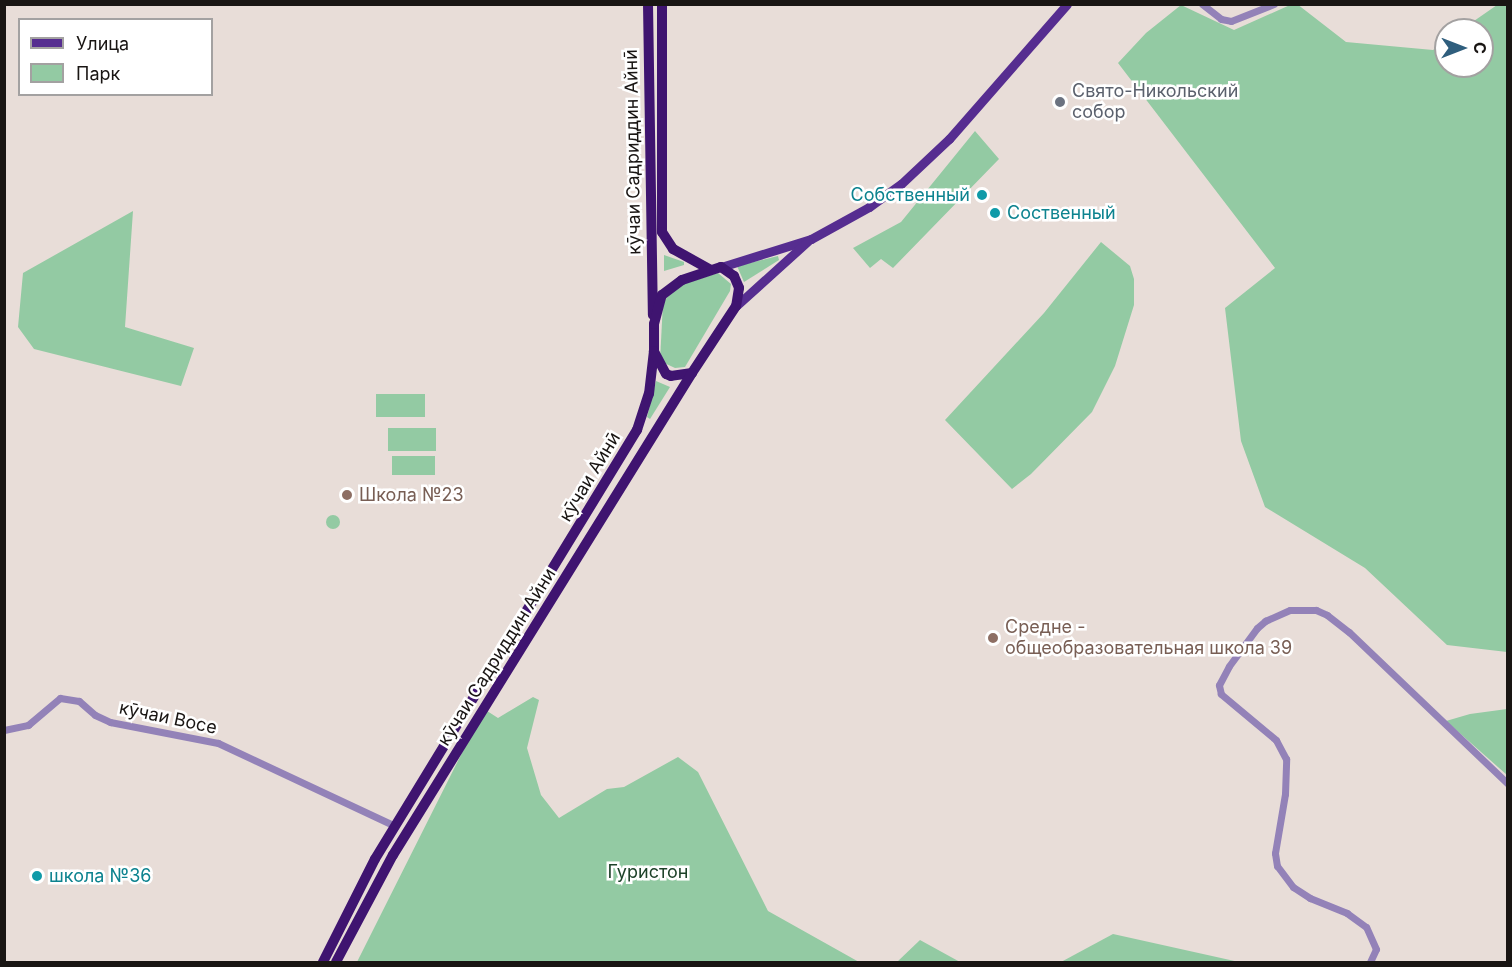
<!DOCTYPE html>
<html>
<head>
<meta charset="utf-8">
<style>
  body { margin:0 }
  #map { position:relative; width:1512px; height:967px; overflow:hidden; background:#e8ddd8; font-family:Inter,sans-serif }
  div>[style] { position:absolute }
  .green>* { inset:0; background:#93caa3; transform-origin:0 0 }
  .round { border-radius:50% }
  .minor>* { height:7px; margin:-3.5px; padding:0 3.5px; transform-origin:3.5px; border-radius:3.5px; background:#9382b8 }
  .major>* { height:9px; margin:-4.5px; padding:0 4.5px; transform-origin:4.5px; border-radius:4.5px; background:#562d90 }
  .highway>* { height:10px; margin:-5px; padding:0 5px; transform-origin:5px; border-radius:5px; background:#3f1470 }
  .dots>* { width:16px; height:16px; translate:-50% -50%; box-sizing:border-box; border:3px solid #fff; border-radius:50% }
  span { translate:-50% -50%; white-space:nowrap; text-align:center; line-height:1.15; -webkit-text-stroke:5px #fff; paint-order:stroke }
  .worship-label { font-size:18px; color:#5b616d }
  .left { translate:0 -50%; text-align:left }
  .street-label { font-size:18px; color:#191513 }
  .culture-label { font-size:18px; color:#0d838f }
  .right { translate:-100% -50%; text-align:right }
  .education-label { font-size:18px; color:#785e54 }
  .park-label { font-size:18px; color:#1d4229 }
  .frame { position:absolute; inset:0; border:6px solid #191513; pointer-events:none }
  .legend { position:absolute; left:18px; top:18px; width:195px; height:78px; box-sizing:border-box; background:#fff; border:2px solid #a3a1a1; margin:0; padding:8px 10px; list-style:none; font-size:18px; color:#191513 }
  .legend li { display:flex; align-items:center; gap:12px; height:30px }
  .legend b { width:30px; border:2px solid #a3a1a1 }
  .north { position:absolute; left:1434px; top:18px; width:60px; height:60px; box-sizing:border-box; background:#fff; border:2px solid #a3a1a1; border-radius:50%; rotate:90deg; font-size:16px; font-weight:700; line-height:24px; text-align:center; color:#191513 }
  .north::after { content:''; display:block; margin:auto; width:21px; height:27px; background:#2f5e7d; clip-path:polygon(50% 0,100% 100%,50% 72%,0 100%) }
</style>
</head>
<body>
<div id="map">
  <div class="green">
    <div style="clip-path:polygon(1297px 4px,1346px 42px,1433px 50px,1446px 41px,1446px 66px,1482px 66px,1482px 30px,1461px 30px,1497px 5px,1507px 5px,1507px 652px,1447px 645px,1365px 568px,1265px 507px,1241px 441px,1225px 308px,1275px 268px,1118px 63px,1146px 33px,1181px 5px,1234px 30px,1290px 5px)"></div>
    <div style="clip-path:polygon(975px 131px,999px 159px,893px 268px,881px 259px,870px 268px,853px 248px,901px 222px)"></div>
    <div style="clip-path:polygon(133px 211px,125px 327px,194px 348px,181px 386px,34px 349px,18px 327px,23px 273px)"></div>
    <div style="clip-path:polygon(1101px 242px,1130px 266px,1134px 279px,1134px 305px,1115px 366px,1092px 412px,1031px 474px,1012px 489px,945px 420px,1044px 313px)"></div>
    <div style="clip-path:polygon(664px 255px,684px 262px,684px 265px,664px 271px)"></div>
    <div style="clip-path:polygon(778px 256px,779px 260px,744px 282px,737px 266px)"></div>
    <div style="clip-path:polygon(718px 273px,731px 284px,730px 291px,685px 367px,675px 368px,660px 361px,663px 302px,677px 286px)"></div>
    <div style="clip-path:polygon(656px 381px,670px 387px,650px 419px,647px 417px)"></div>
    <div style="left:425px;top:394px;width:23px;height:49px;rotate:90deg"></div>
    <div style="left:388px;top:428px;width:48px;height:23px"></div>
    <div style="left:392px;top:456px;width:43px;height:19px"></div>
    <div class="round" style="left:326px;top:515px;width:14px;height:14px"></div>
    <div style="clip-path:polygon(533px 697px,539px 700px,527px 748px,541px 795px,559px 818px,607px 789px,624px 787px,678px 757px,698px 772px,768px 911px,859px 962px,357px 962px,484px 709px,498px 718px)"></div>
    <div style="clip-path:polygon(1507px 709px,1507px 775px,1446px 721px,1470px 714px)"></div>
    <div style="clip-path:polygon(1113px 934px,1239px 962px,1061px 962px)"></div>
    <div style="clip-path:polygon(920px 940px,960px 962px,897px 962px)"></div>
  </div>
  <div class="minor">
    <div style="left:1202px;top:4px;width:24px;rotate:38deg"></div>
    <div style="left:1221px;top:19px;width:10px;rotate:11deg"></div>
    <div style="left:1231px;top:21px;width:46px;rotate:-21.6deg"></div>
    <div style="left:4px;top:730px;width:25px;rotate:-12deg"></div>
    <div style="left:28px;top:725px;width:42px;rotate:-40.2deg"></div>
    <div style="left:60px;top:698px;width:19px;rotate:9deg"></div>
    <div style="left:79px;top:701px;width:21px;rotate:41deg"></div>
    <div style="left:95px;top:715px;width:17px;rotate:25deg"></div>
    <div style="left:110px;top:722px;width:110px;rotate:11deg"></div>
    <div style="left:218px;top:743px;width:195px;rotate:25.1deg"></div>
    <div style="left:1370px;top:962px;width:14px;rotate:-65deg"></div>
    <div style="left:1376px;top:949px;width:24px;rotate:-114deg"></div>
    <div style="left:1366px;top:927px;width:24px;rotate:-144deg"></div>
    <div style="left:1347px;top:913px;width:40px;rotate:-158deg"></div>
    <div style="left:1310px;top:898px;width:20px;rotate:-147deg"></div>
    <div style="left:1293px;top:887px;width:26px;rotate:-127deg"></div>
    <div style="left:1277px;top:866px;width:13px;rotate:-99deg"></div>
    <div style="left:1275px;top:853px;width:60px;rotate:-80.4deg"></div>
    <div style="left:1285px;top:794px;width:35px;rotate:-88deg"></div>
    <div style="left:1286px;top:759px;width:21px;rotate:-118deg"></div>
    <div style="left:1276px;top:740px;width:72px;rotate:-140.1deg"></div>
    <div style="left:1221px;top:694px;width:9px;rotate:-103deg"></div>
    <div style="left:1219px;top:685px;width:21px;rotate:-62deg"></div>
    <div style="left:1229px;top:666px;width:47px;rotate:-53.6deg"></div>
    <div style="left:1257px;top:628px;width:11px;rotate:-41deg"></div>
    <div style="left:1265px;top:621px;width:27px;rotate:-24deg"></div>
    <div style="left:1290px;top:610px;width:26px"></div>
    <div style="left:1316px;top:610px;width:12px;rotate:24deg"></div>
    <div style="left:1327px;top:615px;width:28px;rotate:38deg"></div>
    <div style="left:1349px;top:632px;width:220px;rotate:43.7deg"></div>
  </div>
  <div class="major">
    <div style="left:721px;top:267px;width:94px;rotate:-17.3deg"></div>
    <div style="left:811px;top:239px;width:66px;rotate:-28.9deg"></div>
    <div style="left:869px;top:207px;width:39px;rotate:-36deg"></div>
    <div style="left:901px;top:184px;width:66px;rotate:-43.2deg"></div>
    <div style="left:949px;top:139px;width:179px;rotate:-48.8deg"></div>
    <div style="left:736px;top:306px;width:97px;rotate:-42.1deg"></div>
  </div>
  <div class="highway">
    <div style="left:648px;top:4px;width:311px;rotate:89.1deg"></div>
    <div style="left:662px;top:4px;width:228px;rotate:90deg"></div>
    <div style="left:662px;top:232px;width:20px;rotate:57deg"></div>
    <div style="left:673px;top:249px;width:43px;rotate:28.9deg"></div>
    <div style="left:323px;top:962px;width:115px;rotate:-63.2deg"></div>
    <div style="left:375px;top:859px;width:503px;rotate:-58.59deg"></div>
    <div style="left:637px;top:430px;width:38px;rotate:-72deg"></div>
    <div style="left:649px;top:394px;width:43px;rotate:-83.4deg"></div>
    <div style="left:654px;top:351px;width:27px;rotate:-90deg"></div>
    <div style="left:654px;top:324px;width:30px;rotate:-75deg"></div>
    <div style="left:662px;top:295px;width:25px;rotate:-37deg"></div>
    <div style="left:682px;top:280px;width:41px;rotate:-18.4deg"></div>
    <div style="left:721px;top:267px;width:16px;rotate:35deg"></div>
    <div style="left:734px;top:276px;width:13px;rotate:67deg"></div>
    <div style="left:739px;top:288px;width:18px;rotate:99deg"></div>
    <div style="left:736px;top:306px;width:80px;rotate:123.3deg"></div>
    <div style="left:692px;top:373px;width:21px;rotate:172deg"></div>
    <div style="left:671px;top:376px;width:5px;rotate:-158deg"></div>
    <div style="left:666px;top:374px;width:26px;rotate:-118deg"></div>
    <div style="left:336px;top:962px;width:121px;rotate:-62deg"></div>
    <div style="left:393px;top:855px;width:567px;rotate:-58.19deg"></div>
  </div>
  <div class="dots">
    <div style="left:1060px;top:102px;background:#6b7280"></div>
    <div style="left:982px;top:195px;background:#0f9aa8"></div>
    <div style="left:995px;top:213px;background:#0f9aa8"></div>
    <div style="left:347px;top:495px;background:#8d6e63"></div>
    <div style="left:993px;top:638px;background:#8d6e63"></div>
    <div style="left:37px;top:876px;background:#0f9aa8"></div>
  </div>
  <div class="worship-label">
    <span class="left" style="left:1072px;top:102px">Свято-Никольский<br>собор</span>
  </div>
  <div class="street-label">
    <span style="left:633px;top:152px;rotate:-91deg">кӯчаи Садриддин Айнӣ</span>
    <span style="left:590px;top:477px;rotate:-59deg">кӯчаи Айнӣ</span>
    <span style="left:497px;top:657px;rotate:-58deg">кӯчаи Садриддин Айни</span>
    <span style="left:168px;top:718px;rotate:12deg">кӯчаи Восе</span>
  </div>
  <div class="culture-label">
    <span class="right" style="left:970px;top:195px">Собственный</span>
    <span class="left" style="left:1007px;top:213px">Соственный</span>
    <span class="left" style="left:49px;top:876px">школа №36</span>
  </div>
  <div class="education-label">
    <span class="left" style="left:359px;top:495px">Школа №23</span>
    <span class="left" style="left:1005px;top:638px">Средне -<br>общеобразовательная школа 39</span>
  </div>
  <div class="park-label">
    <span style="left:648px;top:872px">Гуристон</span>
  </div>
  <div class="frame"></div>
  <ul class="legend">
  <li><b style="height:8px;background:#562d90"></b>Улица</li>
  <li><b style="height:16px;background:#93caa3"></b>Парк</li>
  </ul>
  <div class="north">С</div>
</div>
</body>
</html>
